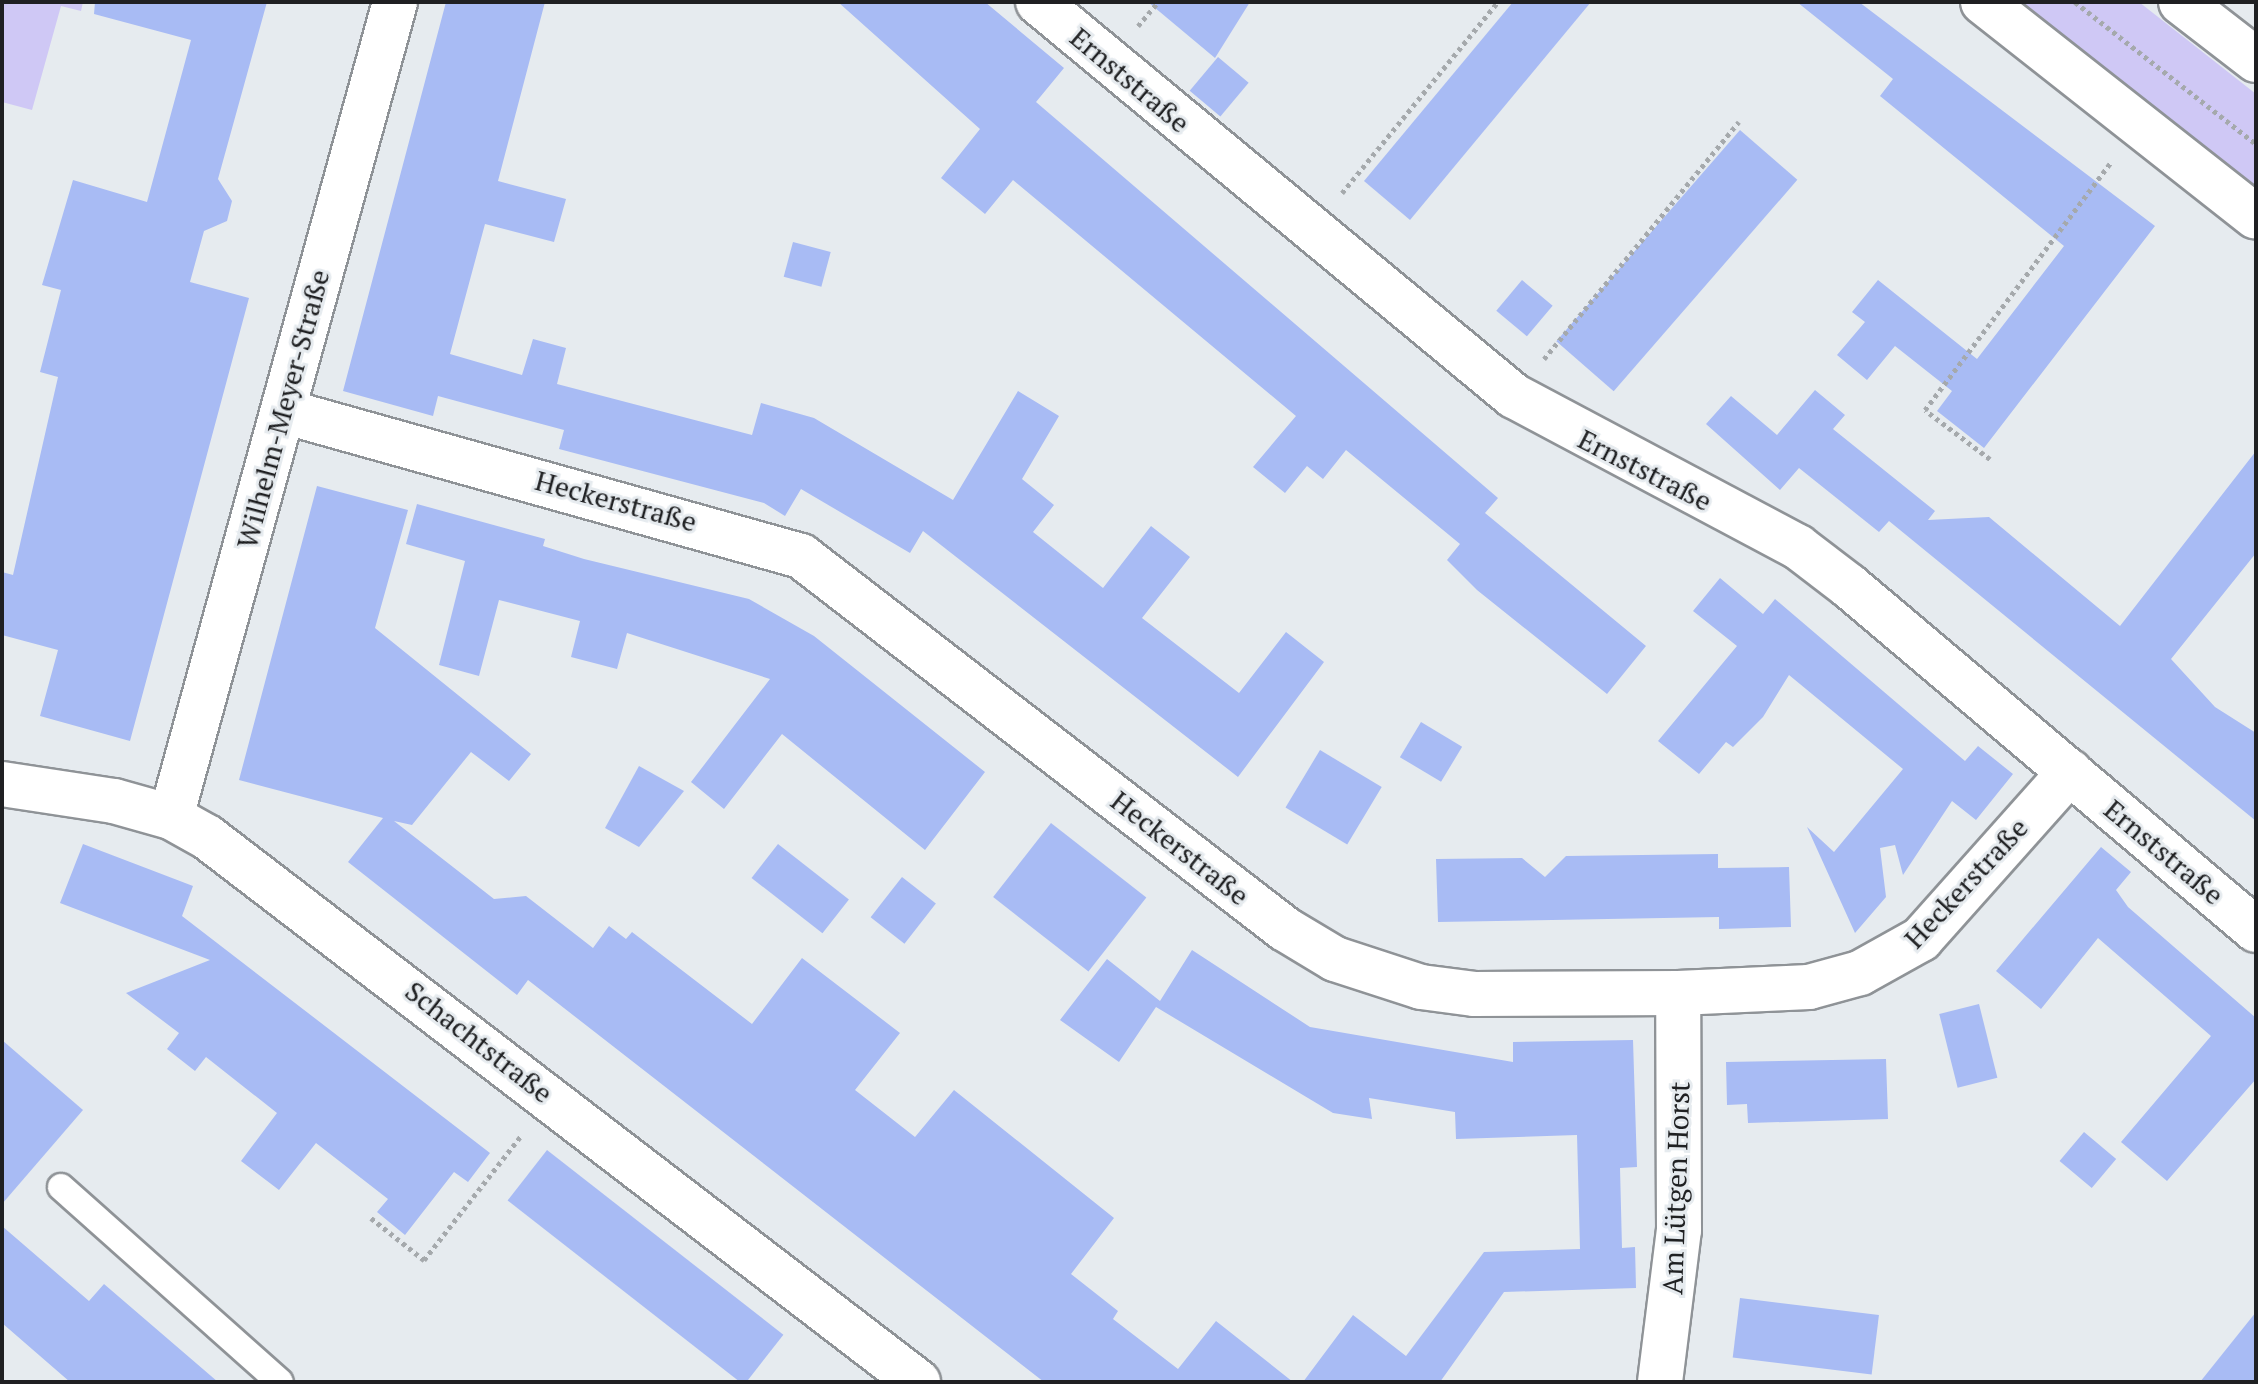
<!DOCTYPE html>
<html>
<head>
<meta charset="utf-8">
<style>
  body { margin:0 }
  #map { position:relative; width:2258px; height:1384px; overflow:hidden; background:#e6ebef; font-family:"PT Serif",serif }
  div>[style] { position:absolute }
  .green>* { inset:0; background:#cfc8f5 }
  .building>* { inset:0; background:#a8bbf4; transform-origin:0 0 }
  .path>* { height:5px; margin-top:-2.5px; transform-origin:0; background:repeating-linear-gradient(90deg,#a5a9ac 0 4px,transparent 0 8px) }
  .roads { filter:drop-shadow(2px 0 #8f9397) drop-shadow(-2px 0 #8f9397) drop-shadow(0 2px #8f9397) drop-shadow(0 -2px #8f9397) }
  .service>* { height:26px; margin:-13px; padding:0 13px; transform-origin:13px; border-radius:13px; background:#fff }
  .minor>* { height:44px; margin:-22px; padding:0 22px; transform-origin:22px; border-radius:22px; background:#fff }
  .tertiary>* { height:44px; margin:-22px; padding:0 22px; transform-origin:22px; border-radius:22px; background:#fff }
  span { translate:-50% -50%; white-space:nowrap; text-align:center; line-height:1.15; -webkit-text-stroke:6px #e6ebef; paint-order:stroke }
  .street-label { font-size:28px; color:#1f2022 }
  .frame { position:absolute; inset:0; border:4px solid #1f2022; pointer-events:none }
</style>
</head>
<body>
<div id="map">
  <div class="green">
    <div style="clip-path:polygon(2px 2px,83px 2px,81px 11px,61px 6px,32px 110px,2px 102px)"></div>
    <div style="clip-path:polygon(2010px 2px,2139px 2px,2256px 94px,2256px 194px)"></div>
  </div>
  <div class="building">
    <div style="clip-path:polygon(95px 2px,267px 2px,218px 179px,232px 201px,227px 221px,204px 231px,190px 282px,249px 298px,130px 741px,40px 716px,58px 650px,2px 635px,2px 572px,13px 575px,58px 377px,40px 372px,61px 290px,42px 285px,73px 180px,147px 202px,191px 40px,94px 14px)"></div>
    <div style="clip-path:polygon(446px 2px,545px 2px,498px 181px,566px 199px,554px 242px,485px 224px,450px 354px,522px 375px,533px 339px,566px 348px,557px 384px,752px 435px,761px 403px,814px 418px,953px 500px,1018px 391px,1059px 416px,1022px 479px,1054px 505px,1033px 532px,1103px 588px,1151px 526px,1170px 541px,1190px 557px,1142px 618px,1239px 693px,1286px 632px,1324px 662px,1238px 777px,923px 531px,910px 553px,801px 489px,785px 516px,764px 503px,559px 449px,564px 430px,438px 396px,433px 416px,343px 391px)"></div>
    <div style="clip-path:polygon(838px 2px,985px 2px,1064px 68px,1036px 102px,1498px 498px,1485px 513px,1646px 646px,1607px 694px,1477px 590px,1447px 560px,1460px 544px,1346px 450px,1323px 479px,1307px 466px,1285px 493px,1253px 467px,1296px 416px,1013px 180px,985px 214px,941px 178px,980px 129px)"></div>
    <div style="clip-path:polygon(1148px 2px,1250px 2px,1215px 58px)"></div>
    <div style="clip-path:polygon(1513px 2px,1591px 2px,1410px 220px,1364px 181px)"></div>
    <div style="clip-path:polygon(1797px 2px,1859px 2px,2155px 226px,1984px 448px,1937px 411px,1952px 391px,1895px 346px,1867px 380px,1837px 355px,1865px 322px,1852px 312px,1878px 280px,1977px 359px,2064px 246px,1880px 96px,1893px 79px)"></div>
    <div style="left:1218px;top:57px;width:40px;height:44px;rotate:40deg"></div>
    <div style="left:1740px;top:130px;width:76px;height:280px;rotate:41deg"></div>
    <div style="left:793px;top:242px;width:39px;height:36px;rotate:15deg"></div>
    <div style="left:1522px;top:280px;width:40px;height:40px;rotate:40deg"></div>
    <div style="clip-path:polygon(1815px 390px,1845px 415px,1833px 429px,1935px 511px,1928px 520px,1989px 517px,2120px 626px,2256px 451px,2256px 553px,2171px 659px,2215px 707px,2256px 733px,2256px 821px,1889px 521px,1879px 532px,1799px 468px,1780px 490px,1706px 424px,1731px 396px,1777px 435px)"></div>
    <div style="clip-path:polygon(317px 486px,408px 510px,375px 628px,531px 754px,509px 781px,471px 752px,412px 825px,394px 821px,494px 899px,526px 896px,593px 948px,609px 926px,626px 939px,632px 932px,752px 1024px,802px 958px,900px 1033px,855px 1090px,915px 1137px,954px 1090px,1114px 1218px,1071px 1274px,1118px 1311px,1113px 1319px,1178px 1369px,1216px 1321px,1293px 1382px,1044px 1382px,528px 980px,517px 995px,348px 862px,383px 818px,239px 780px)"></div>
    <div style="clip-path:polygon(417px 504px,545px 539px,543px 546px,584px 559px,749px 599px,814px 636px,985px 772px,925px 850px,782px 734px,724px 809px,691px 782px,770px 679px,627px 633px,617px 669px,571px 657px,580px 621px,499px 600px,479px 676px,439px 665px,465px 561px,406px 544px)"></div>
    <div style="clip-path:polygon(1720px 578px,1763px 614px,1775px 599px,1965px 761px,1978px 746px,2013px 774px,1976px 820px,1952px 801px,1903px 875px,1895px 845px,1880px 848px,1886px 897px,1855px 933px,1807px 827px,1834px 852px,1903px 769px,1789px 675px,1763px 717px,1733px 747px,1726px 742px,1699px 774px,1658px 741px,1737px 646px,1693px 611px)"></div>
    <div style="left:1421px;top:722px;width:48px;height:41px;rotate:31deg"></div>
    <div style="left:1320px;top:750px;width:72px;height:67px;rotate:31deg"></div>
    <div style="clip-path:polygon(639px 766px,684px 791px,639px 847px,605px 828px)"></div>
    <div style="left:1051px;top:823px;width:121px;height:94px;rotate:38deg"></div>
    <div style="clip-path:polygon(83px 844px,193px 886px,182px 916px,490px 1153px,468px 1182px,454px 1172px,405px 1235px,377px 1212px,388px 1199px,316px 1143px,279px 1190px,241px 1161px,277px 1113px,206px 1057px,195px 1071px,167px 1049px,179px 1033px,126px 993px,210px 960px,60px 903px)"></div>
    <div style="left:778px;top:844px;width:90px;height:43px;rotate:38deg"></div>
    <div style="clip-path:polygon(2101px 847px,2131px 872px,2116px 890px,2128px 907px,2256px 1018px,2256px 1079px,2167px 1181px,2121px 1142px,2211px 1036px,2098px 938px,2041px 1009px,1996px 971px)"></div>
    <div style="clip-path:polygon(1718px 854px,1718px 868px,1789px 867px,1791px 927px,1719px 929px,1719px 917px,1438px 922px,1436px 859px,1522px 858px,1545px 877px,1566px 856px)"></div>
    <div style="left:902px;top:877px;width:43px;height:51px;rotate:38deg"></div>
    <div style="clip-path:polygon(1192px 950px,1310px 1027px,1513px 1062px,1513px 1042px,1633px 1040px,1637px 1167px,1620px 1168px,1622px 1248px,1635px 1247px,1636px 1288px,1504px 1292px,1440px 1382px,1303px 1382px,1353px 1315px,1406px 1356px,1484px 1252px,1580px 1249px,1577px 1135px,1456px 1139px,1455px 1112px,1369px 1098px,1372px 1119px,1333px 1113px,1156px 1007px,1119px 1062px,1060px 1020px,1107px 959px,1160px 1001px)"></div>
    <div style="left:1979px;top:1004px;width:76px;height:41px;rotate:76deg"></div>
    <div style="clip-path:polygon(2px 1040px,83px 1110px,2px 1204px)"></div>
    <div style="clip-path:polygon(1886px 1059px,1888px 1119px,1748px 1123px,1747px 1104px,1727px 1105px,1726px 1062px)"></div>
    <div style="left:2084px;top:1132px;width:42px;height:38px;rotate:40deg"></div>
    <div style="left:547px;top:1150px;width:300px;height:64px;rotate:38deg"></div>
    <div style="clip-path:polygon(2px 1226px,89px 1301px,104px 1284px,218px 1382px,70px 1382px,2px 1323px)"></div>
    <div style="left:1740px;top:1298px;width:140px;height:60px;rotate:7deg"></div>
    <div style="clip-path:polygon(2256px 1312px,2256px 1382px,2200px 1382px)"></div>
  </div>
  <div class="path">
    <div style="left:2075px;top:2px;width:230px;rotate:38.1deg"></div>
    <div style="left:1138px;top:26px;width:31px;rotate:-50deg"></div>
    <div style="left:1342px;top:193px;width:247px;rotate:-50.8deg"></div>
    <div style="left:1544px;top:359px;width:307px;rotate:-50.6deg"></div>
    <div style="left:1990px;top:459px;width:81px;rotate:-143deg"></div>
    <div style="left:1925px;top:410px;width:310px;rotate:-53.1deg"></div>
    <div style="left:371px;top:1218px;width:68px;rotate:38.4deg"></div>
    <div style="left:424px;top:1260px;width:157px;rotate:-52deg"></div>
  </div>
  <div class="roads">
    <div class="service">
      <div style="left:61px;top:1187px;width:293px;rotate:41.7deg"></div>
    </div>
    <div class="minor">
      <div style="left:1038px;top:2px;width:618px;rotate:39.62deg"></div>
      <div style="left:1514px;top:396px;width:322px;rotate:28deg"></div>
      <div style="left:1798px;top:547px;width:64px;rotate:37.4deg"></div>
      <div style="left:1849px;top:586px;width:533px;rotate:40.2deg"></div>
      <div style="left:1983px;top:2px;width:347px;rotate:38.2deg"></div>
      <div style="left:283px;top:411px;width:538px;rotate:15.64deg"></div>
      <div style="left:801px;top:556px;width:611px;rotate:37.62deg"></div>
      <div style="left:1285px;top:929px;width:58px;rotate:31deg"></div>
      <div style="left:1335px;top:959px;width:90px;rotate:18deg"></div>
      <div style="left:1421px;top:987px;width:53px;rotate:7.5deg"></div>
      <div style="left:1474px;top:994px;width:204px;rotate:-0.3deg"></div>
      <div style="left:1678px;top:993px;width:131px;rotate:-2.6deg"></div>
      <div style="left:1809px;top:987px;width:53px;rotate:-15.4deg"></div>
      <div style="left:1860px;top:973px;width:70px;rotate:-29.1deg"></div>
      <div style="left:1921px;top:939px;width:224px;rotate:-48.3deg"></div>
      <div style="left:2px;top:784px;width:113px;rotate:8.6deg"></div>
      <div style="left:114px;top:801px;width:59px;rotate:15.7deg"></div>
      <div style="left:171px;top:817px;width:41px;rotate:29.1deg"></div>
      <div style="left:207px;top:837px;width:896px;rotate:37.47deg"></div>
      <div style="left:171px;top:817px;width:845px;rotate:-74.63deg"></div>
      <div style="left:1660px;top:1382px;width:153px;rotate:-82.9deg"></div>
      <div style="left:1679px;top:1230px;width:237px;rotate:-90.2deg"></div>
    </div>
    <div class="tertiary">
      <div style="left:2181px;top:2px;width:95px;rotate:37.7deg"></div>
    </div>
  </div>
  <div class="street-label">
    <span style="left:1130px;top:80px;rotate:40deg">Ernststraße</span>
    <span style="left:283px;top:409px;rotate:-75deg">Wilhelm-Meyer-Straße</span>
    <span style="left:1645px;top:470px;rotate:27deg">Ernststraße</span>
    <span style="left:616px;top:501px;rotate:15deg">Heckerstraße</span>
    <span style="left:1180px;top:848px;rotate:38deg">Heckerstraße</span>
    <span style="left:2164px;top:852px;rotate:40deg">Ernststraße</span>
    <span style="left:1966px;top:883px;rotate:-47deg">Heckerstraße</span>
    <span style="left:479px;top:1042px;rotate:38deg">Schachtstraße</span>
    <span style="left:1676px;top:1188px;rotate:-88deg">Am Lütgen Horst</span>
  </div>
  <div class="frame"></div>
</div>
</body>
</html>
